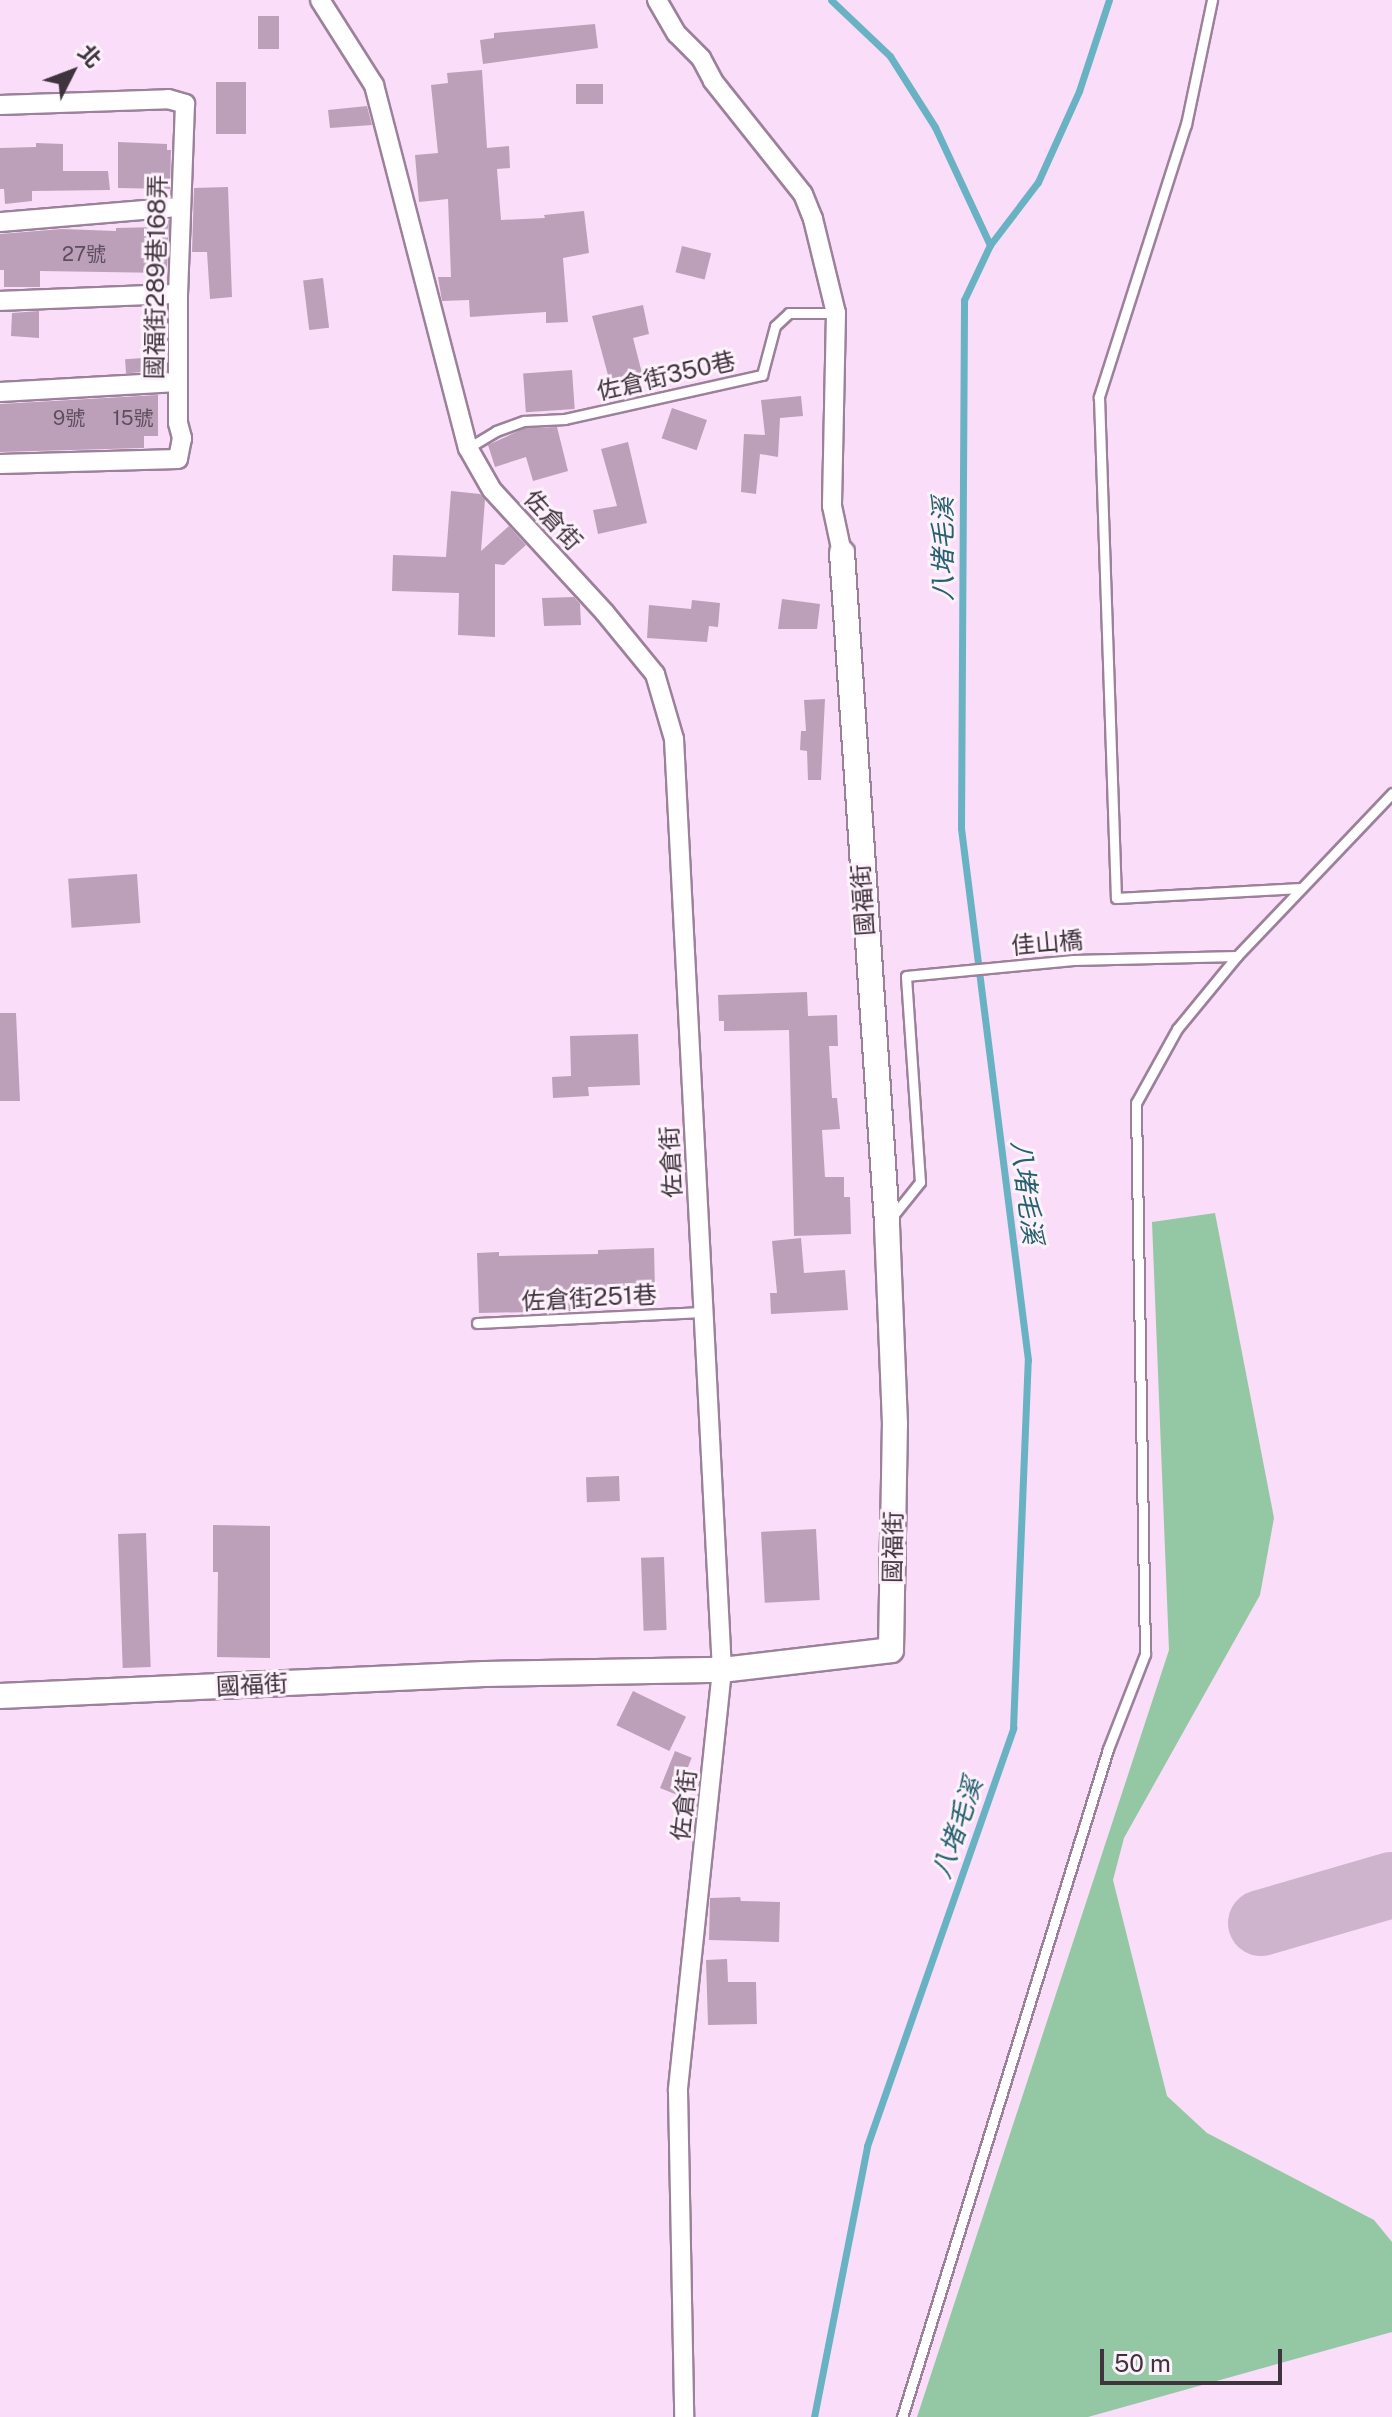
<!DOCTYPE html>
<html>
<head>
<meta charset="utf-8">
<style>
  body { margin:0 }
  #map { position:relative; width:1392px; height:2417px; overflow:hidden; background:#faddf8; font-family:"Public Sans","Noto Sans TC",sans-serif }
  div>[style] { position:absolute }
  .green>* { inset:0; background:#94c8a4 }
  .stream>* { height:7px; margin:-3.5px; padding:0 3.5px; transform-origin:3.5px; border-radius:3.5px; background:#69b2c3 }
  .taxiway>* { height:66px; margin:-33px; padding:0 33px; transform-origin:33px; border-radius:33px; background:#ceb4cc }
  .building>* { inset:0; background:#bca0ba; transform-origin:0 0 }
  .roads { filter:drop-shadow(2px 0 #9c819a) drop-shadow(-2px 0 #9c819a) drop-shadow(0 2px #9c819a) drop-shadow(0 -2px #9c819a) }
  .service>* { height:9px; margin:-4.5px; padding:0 4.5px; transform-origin:4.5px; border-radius:4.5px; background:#fff }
  .minor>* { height:18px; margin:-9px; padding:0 9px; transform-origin:9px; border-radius:9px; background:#fff }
  .tertiary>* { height:24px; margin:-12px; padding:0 12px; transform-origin:12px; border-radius:12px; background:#fff }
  span { translate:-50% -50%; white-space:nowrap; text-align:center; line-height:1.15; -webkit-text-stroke:6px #fdf1fc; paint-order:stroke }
  .number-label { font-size:20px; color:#5e4e5d }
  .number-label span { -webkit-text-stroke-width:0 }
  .street-label { font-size:24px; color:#3f333e }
  .water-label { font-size:26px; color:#25616e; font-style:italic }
  .north { position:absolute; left:32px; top:32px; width:80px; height:80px; -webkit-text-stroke:6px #fdf1fc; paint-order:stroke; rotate:48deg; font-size:22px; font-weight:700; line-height:32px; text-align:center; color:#3f333e }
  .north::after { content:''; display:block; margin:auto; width:28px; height:36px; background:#3f333e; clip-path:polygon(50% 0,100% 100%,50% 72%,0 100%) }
  .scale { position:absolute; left:1100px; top:2349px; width:182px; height:36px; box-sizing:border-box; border:4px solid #3f333e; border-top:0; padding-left:10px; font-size:24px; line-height:28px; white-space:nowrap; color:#3f333e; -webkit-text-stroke:6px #fdf1fc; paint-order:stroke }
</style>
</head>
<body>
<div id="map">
  <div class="green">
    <div style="clip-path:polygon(1215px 1213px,1274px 1518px,1260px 1595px,1124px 1838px,1113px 1880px,1167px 2096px,1207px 2133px,1374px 2220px,1392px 2242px,1392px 2332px,1088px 2417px,917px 2417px,1169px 1650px,1152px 1222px)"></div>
  </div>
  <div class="stream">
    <div style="left:990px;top:245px;width:79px;rotate:-52.7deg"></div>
    <div style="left:1038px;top:182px;width:100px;rotate:-65.7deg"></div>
    <div style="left:1079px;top:91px;width:96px;rotate:-71.8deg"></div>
    <div style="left:814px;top:2417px;width:276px;rotate:-78.9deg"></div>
    <div style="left:867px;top:2146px;width:443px;rotate:-70.7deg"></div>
    <div style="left:1013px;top:1728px;width:368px;rotate:-87.7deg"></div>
    <div style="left:1028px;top:1360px;width:536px;rotate:-97.18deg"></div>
    <div style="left:961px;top:828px;width:528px;rotate:-89.67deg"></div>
    <div style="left:964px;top:300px;width:61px;rotate:-64.7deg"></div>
    <div style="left:990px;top:245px;width:130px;rotate:-115deg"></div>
    <div style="left:935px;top:127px;width:84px;rotate:-122.4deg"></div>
    <div style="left:890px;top:56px;width:81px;rotate:-136.5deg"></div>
  </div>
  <div class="taxiway">
    <div style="left:1261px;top:1923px;width:136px;rotate:-16.2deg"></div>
  </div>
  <div class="building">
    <div style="left:258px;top:16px;width:21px;height:33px"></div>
    <div style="clip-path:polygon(595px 24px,598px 48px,483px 64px,480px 40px,494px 38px,494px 33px)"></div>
    <div style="clip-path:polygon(482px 70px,487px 148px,509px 146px,510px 168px,497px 169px,501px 220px,545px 218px,544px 215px,584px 211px,589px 253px,563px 258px,568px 322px,546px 323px,546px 312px,470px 317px,469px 300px,442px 301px,438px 277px,451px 277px,448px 199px,419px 202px,415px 155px,438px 153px,431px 85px,448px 83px,447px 73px)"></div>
    <div style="left:216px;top:82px;width:30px;height:52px"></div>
    <div style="left:576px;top:84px;width:27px;height:20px"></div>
    <div style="clip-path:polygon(367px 106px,372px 125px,330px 128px,328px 110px)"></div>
    <div style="clip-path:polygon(118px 142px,167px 144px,167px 150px,171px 150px,170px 189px,118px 188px)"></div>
    <div style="clip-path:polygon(36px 143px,63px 144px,63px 171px,108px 171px,110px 190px,32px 191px,32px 201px,5px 204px,4px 189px,0 189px,0 148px,36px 147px)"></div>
    <div style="clip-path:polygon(228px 187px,232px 297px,210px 299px,207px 252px,192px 252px,194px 188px)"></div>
    <div style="clip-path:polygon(169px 220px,167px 273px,40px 271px,40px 287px,4px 287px,4px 270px,0 270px,0 234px,62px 229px,116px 231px,116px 228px,159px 227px,160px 221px)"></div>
    <div style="left:682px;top:246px;width:30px;height:27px;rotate:14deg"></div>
    <div style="left:323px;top:278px;width:50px;height:20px;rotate:83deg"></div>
    <div style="clip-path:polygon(643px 305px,649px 334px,633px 338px,644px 381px,612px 390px,592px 316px)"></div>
    <div style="clip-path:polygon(39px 311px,39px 338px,11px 336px,12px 313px)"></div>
    <div style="left:157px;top:357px;width:14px;height:32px;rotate:86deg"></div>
    <div style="left:572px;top:370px;width:39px;height:49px;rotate:86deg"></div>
    <div style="clip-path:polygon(158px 395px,158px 436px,144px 436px,144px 448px,0 452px,0 404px)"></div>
    <div style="clip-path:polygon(801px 396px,803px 416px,780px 418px,778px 457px,760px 454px,756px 494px,741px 492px,744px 434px,765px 435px,761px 400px)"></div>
    <div style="left:672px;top:408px;width:37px;height:32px;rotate:19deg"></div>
    <div style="clip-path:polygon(557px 427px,568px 471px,533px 481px,526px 457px,495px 467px,488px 445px,525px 428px)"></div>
    <div style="clip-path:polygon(628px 442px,647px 523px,598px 534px,593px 510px,617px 506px,601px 449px)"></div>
    <div style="clip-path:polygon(451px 491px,480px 494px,485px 500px,481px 551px,509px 526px,526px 545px,504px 565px,495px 564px,495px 637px,458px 635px,459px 593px,392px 591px,393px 555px,446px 557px)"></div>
    <div style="clip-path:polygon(574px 597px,580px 604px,581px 625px,544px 626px,542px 598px)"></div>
    <div style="clip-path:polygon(782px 599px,820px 604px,817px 629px,778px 629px)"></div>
    <div style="clip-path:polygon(692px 600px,720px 603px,718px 627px,709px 626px,707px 642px,647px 638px,649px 605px,691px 609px)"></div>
    <div style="clip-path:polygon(825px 699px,821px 780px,808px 780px,807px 751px,800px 750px,801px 731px,806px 731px,804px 700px)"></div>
    <div style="left:137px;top:874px;width:49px;height:69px;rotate:86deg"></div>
    <div style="clip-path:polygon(807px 992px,808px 1016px,837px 1015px,838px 1046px,829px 1046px,832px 1098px,837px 1098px,840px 1129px,822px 1130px,825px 1177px,844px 1177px,844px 1197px,850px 1197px,851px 1234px,794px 1236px,789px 1030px,724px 1031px,724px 1021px,719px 1021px,718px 995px)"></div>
    <div style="clip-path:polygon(0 1013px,16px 1013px,20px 1101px,0 1101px)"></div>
    <div style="clip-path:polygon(638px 1034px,640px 1085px,588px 1087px,589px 1096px,553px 1098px,552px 1077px,571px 1076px,570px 1036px)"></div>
    <div style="clip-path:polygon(801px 1238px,804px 1273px,845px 1270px,848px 1310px,771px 1314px,770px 1293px,777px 1293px,772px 1241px)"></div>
    <div style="clip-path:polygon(654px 1248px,655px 1289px,577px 1293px,577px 1311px,479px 1313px,477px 1253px,499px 1252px,499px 1256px,598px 1254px,598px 1250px)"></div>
    <div style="left:619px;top:1476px;width:25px;height:33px;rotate:88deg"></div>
    <div style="clip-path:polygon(213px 1525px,270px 1526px,270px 1658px,217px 1657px,218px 1572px,213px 1572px)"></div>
    <div style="left:816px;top:1529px;width:71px;height:55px;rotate:87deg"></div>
    <div style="left:146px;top:1533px;width:134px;height:28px;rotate:88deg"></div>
    <div style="left:664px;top:1557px;width:73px;height:23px;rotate:88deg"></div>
    <div style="left:633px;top:1691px;width:59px;height:38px;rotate:26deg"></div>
    <div style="left:675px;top:1751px;width:18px;height:40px;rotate:22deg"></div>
    <div style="clip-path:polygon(740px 1897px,741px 1901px,780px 1902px,779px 1942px,709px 1940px,710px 1898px)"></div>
    <div style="clip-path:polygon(727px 1959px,728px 1982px,756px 1982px,757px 2024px,708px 2025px,706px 1960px)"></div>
  </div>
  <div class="roads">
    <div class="service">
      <div style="left:1212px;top:0;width:127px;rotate:101.8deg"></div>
      <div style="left:1186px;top:124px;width:287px;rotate:107.7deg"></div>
      <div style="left:1099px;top:397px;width:501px;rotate:88.06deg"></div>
      <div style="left:1116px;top:898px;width:185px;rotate:-3.1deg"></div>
      <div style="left:468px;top:448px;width:33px;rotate:-31deg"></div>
      <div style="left:496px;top:431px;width:30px;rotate:-20deg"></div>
      <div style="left:524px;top:421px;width:41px;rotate:-2.8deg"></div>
      <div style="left:565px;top:419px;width:202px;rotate:-12.6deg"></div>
      <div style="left:762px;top:375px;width:51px;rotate:-75.1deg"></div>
      <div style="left:775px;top:326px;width:19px;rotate:-43deg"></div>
      <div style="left:789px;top:313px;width:47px"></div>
      <div style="left:892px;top:1217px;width:45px;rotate:-51.3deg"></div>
      <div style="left:920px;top:1182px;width:206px;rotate:-93.9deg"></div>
      <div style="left:906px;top:976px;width:168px;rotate:-5.5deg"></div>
      <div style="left:1073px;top:960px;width:164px;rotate:-1.4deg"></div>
      <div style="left:1237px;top:956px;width:225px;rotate:-46.4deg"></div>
      <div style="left:477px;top:1323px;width:226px;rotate:-2.8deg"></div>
      <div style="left:902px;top:2417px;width:699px;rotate:-72.86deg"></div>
      <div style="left:1108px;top:1749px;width:102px;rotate:-68.7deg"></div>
      <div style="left:1145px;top:1654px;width:551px;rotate:-90.94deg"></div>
      <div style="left:1136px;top:1103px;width:85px;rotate:-61deg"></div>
      <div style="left:1177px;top:1029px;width:94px;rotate:-50.6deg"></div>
    </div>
    <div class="minor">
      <div style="left:320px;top:0;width:101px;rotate:57.6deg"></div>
      <div style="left:374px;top:85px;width:375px;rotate:75.5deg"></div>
      <div style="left:468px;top:448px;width:48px;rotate:60.3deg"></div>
      <div style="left:492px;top:490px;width:167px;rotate:47.4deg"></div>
      <div style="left:605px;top:613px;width:79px;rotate:50.7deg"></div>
      <div style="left:655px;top:674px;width:68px;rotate:73.7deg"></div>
      <div style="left:674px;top:739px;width:932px;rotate:87.05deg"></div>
      <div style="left:722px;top:1670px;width:423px;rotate:96deg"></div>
      <div style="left:678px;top:2091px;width:326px;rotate:88.9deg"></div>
      <div style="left:657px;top:0;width:39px;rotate:60deg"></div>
      <div style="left:677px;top:34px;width:34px;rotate:45deg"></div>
      <div style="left:701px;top:58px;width:26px;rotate:62deg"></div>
      <div style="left:713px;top:81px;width:144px;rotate:51.5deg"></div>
      <div style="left:803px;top:194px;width:27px;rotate:68deg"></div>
      <div style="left:813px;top:219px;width:97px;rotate:76.3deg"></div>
      <div style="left:836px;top:313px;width:193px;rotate:91.2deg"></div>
      <div style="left:832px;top:506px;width:48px;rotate:78deg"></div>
      <div style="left:0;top:105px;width:168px;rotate:-2deg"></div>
      <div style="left:168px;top:99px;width:18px;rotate:16deg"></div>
      <div style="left:185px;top:104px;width:190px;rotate:92.1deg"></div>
      <div style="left:178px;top:294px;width:129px;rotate:90deg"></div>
      <div style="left:178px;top:423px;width:16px;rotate:75deg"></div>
      <div style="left:182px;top:438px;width:21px;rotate:101deg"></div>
      <div style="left:178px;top:459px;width:178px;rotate:178.4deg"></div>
      <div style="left:0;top:222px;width:181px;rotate:-4.8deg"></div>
      <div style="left:0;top:301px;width:178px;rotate:-2.3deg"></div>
      <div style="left:0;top:392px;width:178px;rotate:-3.2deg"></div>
    </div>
    <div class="tertiary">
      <div style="left:0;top:1696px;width:485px;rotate:-2.6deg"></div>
      <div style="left:485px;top:1674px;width:237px;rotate:-1deg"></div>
      <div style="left:722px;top:1670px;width:170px;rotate:-6.7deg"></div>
      <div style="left:891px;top:1650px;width:226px;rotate:-89deg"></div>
      <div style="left:895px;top:1424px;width:201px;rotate:-92.3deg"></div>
      <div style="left:887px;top:1223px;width:672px;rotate:-93.84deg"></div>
    </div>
  </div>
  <div class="number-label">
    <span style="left:84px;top:254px">27號</span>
    <span style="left:69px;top:418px">9號</span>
    <span style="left:133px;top:418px">15號</span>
  </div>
  <div class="street-label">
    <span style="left:156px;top:277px;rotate:-89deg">國福街289巷168弄</span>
    <span style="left:666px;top:376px;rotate:-13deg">佐倉街350巷</span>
    <span style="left:553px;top:520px;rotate:47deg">佐倉街</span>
    <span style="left:863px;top:900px;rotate:-94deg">國福街</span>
    <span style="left:1047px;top:943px;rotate:-5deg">佳山橋</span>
    <span style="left:671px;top:1162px;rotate:-93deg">佐倉街</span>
    <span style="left:589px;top:1298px;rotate:-3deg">佐倉街251巷</span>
    <span style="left:893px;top:1547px;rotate:-89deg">國福街</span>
    <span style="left:252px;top:1685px;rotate:-3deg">國福街</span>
    <span style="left:684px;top:1805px;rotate:-84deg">佐倉街</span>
  </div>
  <div class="water-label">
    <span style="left:943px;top:549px;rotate:-90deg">八堵毛溪</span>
    <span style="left:1027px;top:1192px;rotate:83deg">八堵毛溪</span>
    <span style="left:957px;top:1828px;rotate:-71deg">八堵毛溪</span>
  </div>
  <div class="north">北</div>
  <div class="scale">50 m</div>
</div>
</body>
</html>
